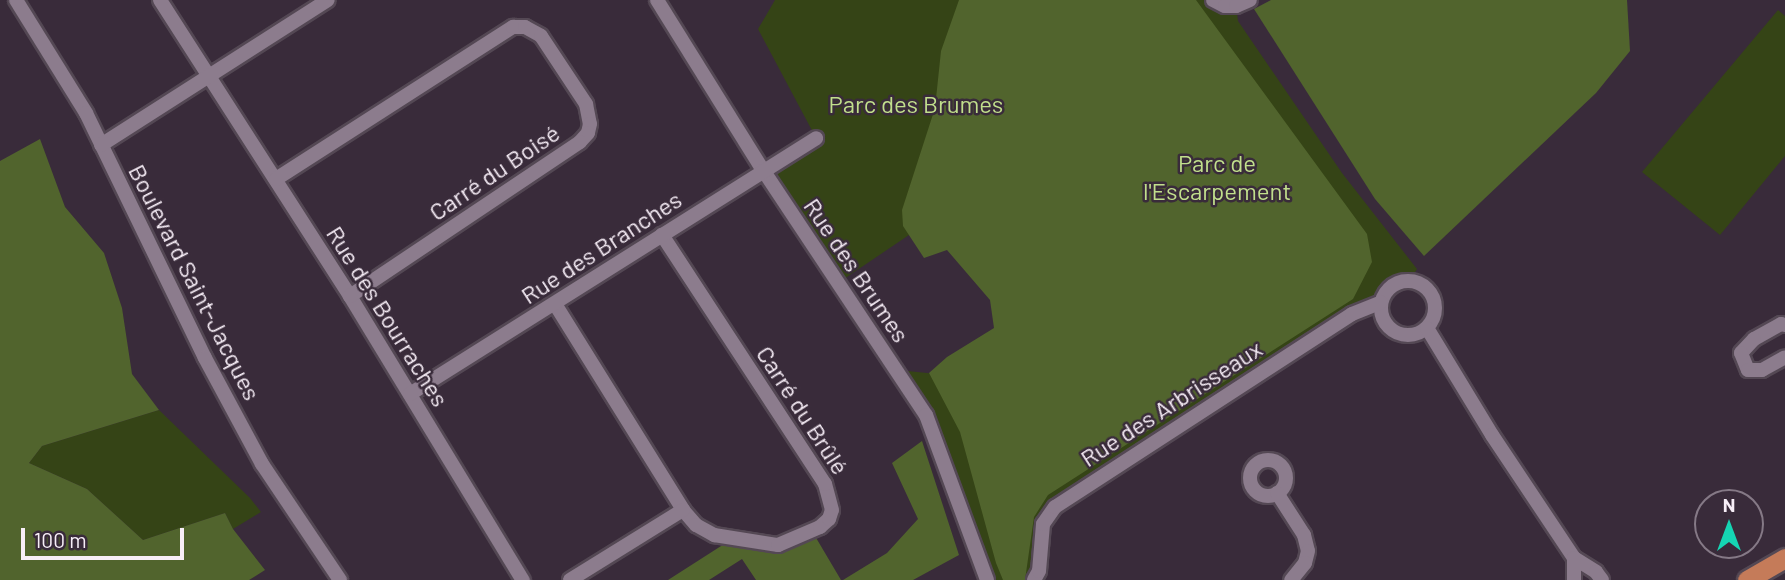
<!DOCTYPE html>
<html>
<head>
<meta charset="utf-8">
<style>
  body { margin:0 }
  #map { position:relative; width:1785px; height:580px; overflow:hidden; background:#392b3a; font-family:Barlow,sans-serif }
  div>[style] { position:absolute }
  .green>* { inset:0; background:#354416 }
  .forest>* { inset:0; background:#51642d }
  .roads { filter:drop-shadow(2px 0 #544854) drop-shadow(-2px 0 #544854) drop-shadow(0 2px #544854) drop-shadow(0 -2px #544854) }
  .minor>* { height:14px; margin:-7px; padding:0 7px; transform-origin:7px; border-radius:7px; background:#8c7c8d }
  .minor>.ring { margin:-7px; padding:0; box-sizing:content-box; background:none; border:14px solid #8c7c8d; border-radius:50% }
  .major>* { height:19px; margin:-9.5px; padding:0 9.5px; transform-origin:9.5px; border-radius:9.5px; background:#c57b59 }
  span { translate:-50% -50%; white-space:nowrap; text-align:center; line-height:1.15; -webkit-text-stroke:5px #392b3a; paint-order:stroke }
  .park-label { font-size:24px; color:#c1df8c }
  .street-label { font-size:24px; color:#f7eef7 }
  .north { position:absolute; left:1694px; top:489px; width:70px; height:70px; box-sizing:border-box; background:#392b3a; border:2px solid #857986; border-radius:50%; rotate:0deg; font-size:19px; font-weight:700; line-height:28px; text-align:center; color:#f7eef7 }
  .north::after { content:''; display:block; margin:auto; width:24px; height:32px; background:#15d5b3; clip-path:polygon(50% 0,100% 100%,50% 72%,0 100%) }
  .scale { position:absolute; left:21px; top:528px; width:163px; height:32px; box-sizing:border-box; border:4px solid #f7eef7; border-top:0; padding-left:9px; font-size:21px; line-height:24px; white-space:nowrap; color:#f7eef7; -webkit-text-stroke:5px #392b3a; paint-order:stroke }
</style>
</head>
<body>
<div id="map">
  <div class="green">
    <div style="clip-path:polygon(775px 0,1213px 0,1236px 6px,1238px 21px,1342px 173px,1417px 269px,1410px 280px,1396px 283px,1386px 291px,1381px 302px,1055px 507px,1034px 580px,987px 580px,944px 459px,897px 370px,1060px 386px,1057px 135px,838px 283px,763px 170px,816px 138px,758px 29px)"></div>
    <div style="clip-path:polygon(1778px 10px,1785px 16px,1785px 156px,1720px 235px,1642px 172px)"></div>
    <div style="clip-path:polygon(159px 410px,250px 498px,261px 512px,233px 529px,225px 513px,143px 540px,87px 489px,29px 463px,42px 446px)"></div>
  </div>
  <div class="forest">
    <div style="clip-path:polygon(959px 0,1196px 0,1367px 234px,1372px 262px,1353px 299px,1048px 495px,1034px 517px,1025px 580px,1003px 580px,996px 563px,960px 432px,929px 373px,947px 357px,994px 328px,990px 300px,947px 250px,924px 258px,903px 226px,902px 210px,935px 108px,941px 51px)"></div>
    <div style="clip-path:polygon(1271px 0,1627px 0,1630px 51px,1596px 93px,1424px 256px,1375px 199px,1254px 9px)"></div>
    <div style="clip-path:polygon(40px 139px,65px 207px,104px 253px,122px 308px,132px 374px,159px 410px,42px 446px,29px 463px,87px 489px,143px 540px,225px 513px,233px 529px,265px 570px,249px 580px,0 580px,0 161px)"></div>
    <div style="clip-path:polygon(922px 441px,959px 555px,913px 580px,843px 580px,887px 553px,918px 519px,892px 463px)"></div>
    <div style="clip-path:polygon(812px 531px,841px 580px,756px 580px,742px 559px,709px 580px,668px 580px,732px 539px,759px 544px)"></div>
  </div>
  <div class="roads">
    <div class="minor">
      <div style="left:16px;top:0;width:133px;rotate:58.2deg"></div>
      <div style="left:86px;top:113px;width:272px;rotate:64.1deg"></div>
      <div style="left:205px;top:358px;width:120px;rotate:61.7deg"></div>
      <div style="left:262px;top:464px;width:140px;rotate:56.1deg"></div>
      <div style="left:160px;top:0;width:352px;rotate:57.3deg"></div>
      <div style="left:350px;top:296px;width:333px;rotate:58.7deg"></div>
      <div style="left:657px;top:0;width:200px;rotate:58.1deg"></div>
      <div style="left:763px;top:170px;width:294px;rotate:56.4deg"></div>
      <div style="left:926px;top:415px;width:176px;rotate:69.7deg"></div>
      <div style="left:1213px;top:0;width:13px;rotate:27deg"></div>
      <div style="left:1225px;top:6px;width:11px"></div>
      <div style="left:1236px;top:6px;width:15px;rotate:-23deg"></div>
      <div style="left:101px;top:145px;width:269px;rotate:-32.6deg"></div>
      <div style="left:276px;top:179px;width:282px;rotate:-32.7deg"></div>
      <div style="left:513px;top:27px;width:12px"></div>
      <div style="left:525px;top:27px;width:18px;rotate:29deg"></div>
      <div style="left:541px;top:36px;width:82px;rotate:56.5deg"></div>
      <div style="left:586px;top:104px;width:20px;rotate:79deg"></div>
      <div style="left:590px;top:124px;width:9px;rotate:103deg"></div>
      <div style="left:588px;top:133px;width:12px;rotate:132deg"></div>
      <div style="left:580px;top:142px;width:277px;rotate:146.2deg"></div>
      <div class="ring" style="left:1381px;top:281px;width:40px;height:40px"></div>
      <div style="left:555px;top:304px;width:243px;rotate:58.1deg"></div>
      <div style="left:683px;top:510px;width:20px;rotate:49deg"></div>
      <div style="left:696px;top:525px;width:21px;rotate:29deg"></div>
      <div style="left:714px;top:535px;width:65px;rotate:8.9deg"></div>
      <div style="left:778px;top:545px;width:46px;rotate:-23.2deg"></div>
      <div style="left:820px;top:527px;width:12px;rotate:-42deg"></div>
      <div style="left:829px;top:519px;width:9px;rotate:-72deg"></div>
      <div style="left:832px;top:510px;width:27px;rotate:-105deg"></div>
      <div style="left:825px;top:484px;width:298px;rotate:-123.2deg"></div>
      <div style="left:1785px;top:325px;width:4px;rotate:-166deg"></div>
      <div style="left:1781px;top:324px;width:31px;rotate:151deg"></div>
      <div style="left:1754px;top:339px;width:19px;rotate:133deg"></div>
      <div style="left:1741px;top:353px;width:18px;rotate:68deg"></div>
      <div style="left:1748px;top:370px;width:14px"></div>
      <div style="left:1762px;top:370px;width:26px;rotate:-29deg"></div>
      <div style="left:1427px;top:328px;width:125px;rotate:58.7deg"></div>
      <div style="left:1492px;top:435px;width:148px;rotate:56.3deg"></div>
      <div style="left:1574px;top:558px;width:26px;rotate:32deg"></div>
      <div style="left:1596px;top:572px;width:10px;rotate:53deg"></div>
      <div style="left:410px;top:394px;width:480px;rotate:-32.2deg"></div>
      <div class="ring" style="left:1250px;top:460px;width:22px;height:22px"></div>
      <div style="left:1277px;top:493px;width:50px;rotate:57.3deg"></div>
      <div style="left:1304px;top:535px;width:16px;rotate:76deg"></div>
      <div style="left:1308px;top:551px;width:12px;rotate:104deg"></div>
      <div style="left:1305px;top:563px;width:22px;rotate:129deg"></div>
      <div style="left:570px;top:580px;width:133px;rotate:-31.8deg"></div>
      <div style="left:1034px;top:580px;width:10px;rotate:-61deg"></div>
      <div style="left:1039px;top:571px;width:47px;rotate:-85.1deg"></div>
      <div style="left:1043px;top:524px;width:21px;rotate:-55deg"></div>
      <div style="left:1055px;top:507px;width:354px;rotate:-33deg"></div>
      <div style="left:1352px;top:314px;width:31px;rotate:-22deg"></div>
      <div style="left:1574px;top:580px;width:22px;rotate:-90deg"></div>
    </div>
    <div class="major">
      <div style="left:1747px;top:580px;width:44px;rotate:-30.1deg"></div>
    </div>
  </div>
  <div class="park-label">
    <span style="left:916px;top:104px">Parc des Brumes</span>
    <span style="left:1217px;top:177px">Parc de<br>l'Escarpement</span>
  </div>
  <div class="street-label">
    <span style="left:494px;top:172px;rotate:-34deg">Carré du Boisé</span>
    <span style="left:601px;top:247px;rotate:-33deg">Rue des Branches</span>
    <span style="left:857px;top:270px;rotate:56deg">Rue des Brumes</span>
    <span style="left:195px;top:282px;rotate:63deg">Boulevard Saint-Jacques</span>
    <span style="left:388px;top:316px;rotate:58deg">Rue des Bourraches</span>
    <span style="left:1171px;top:403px;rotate:-33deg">Rue des Arbrisseaux</span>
    <span style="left:803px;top:410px;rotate:57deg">Carré du Brûlé</span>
  </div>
  <div class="north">N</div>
  <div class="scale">100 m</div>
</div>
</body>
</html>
